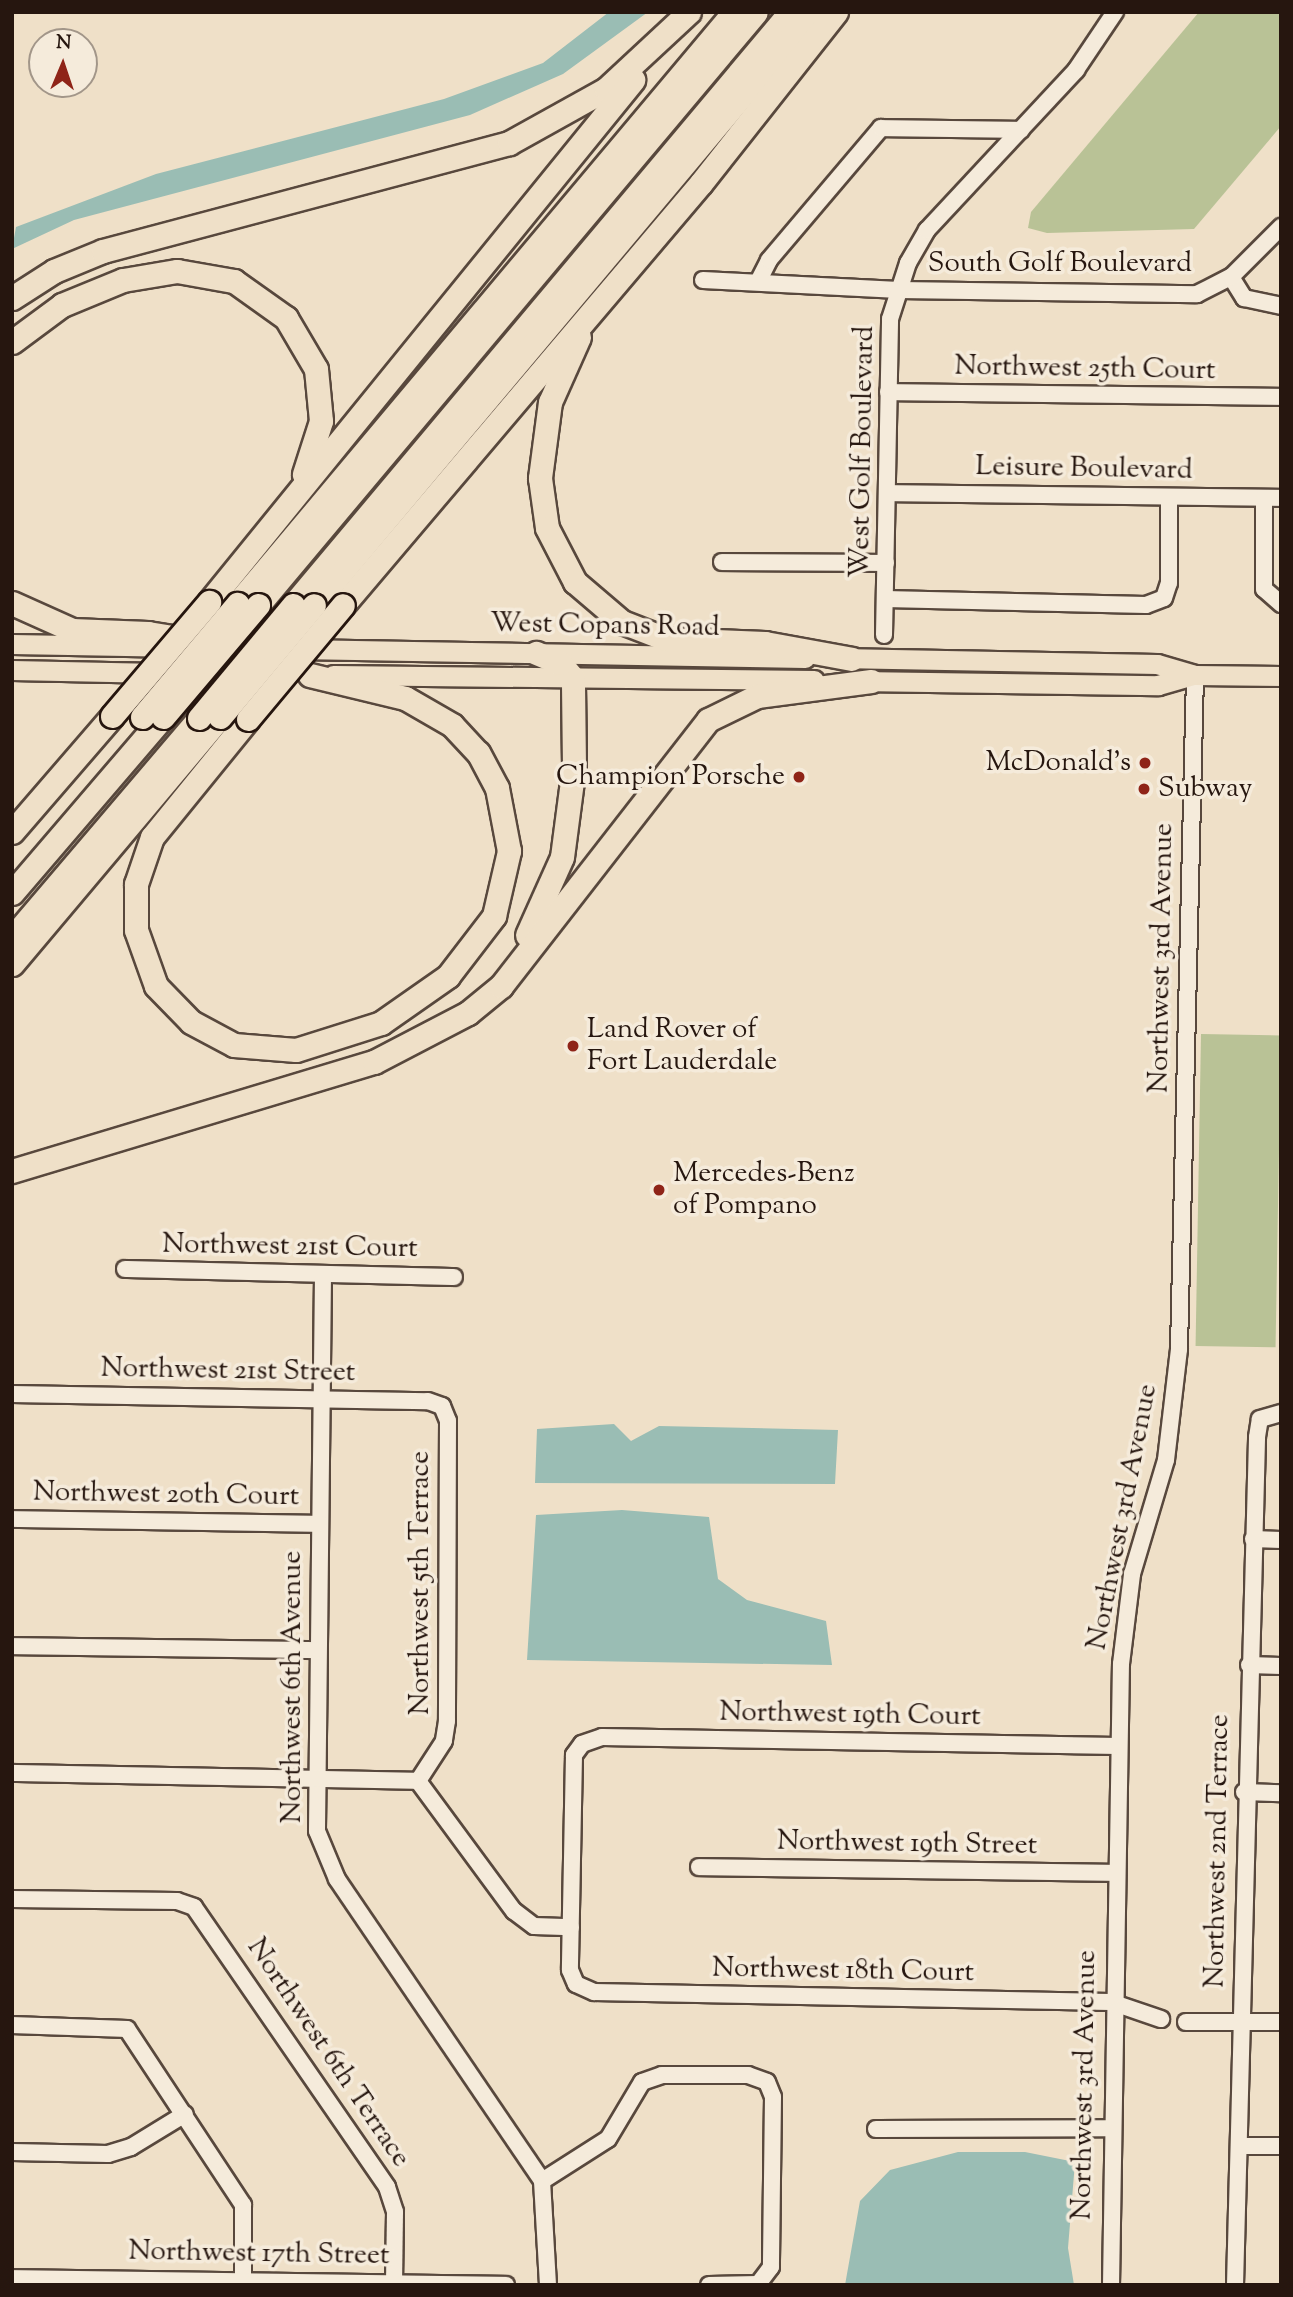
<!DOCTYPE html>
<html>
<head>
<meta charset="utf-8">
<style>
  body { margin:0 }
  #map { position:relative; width:1293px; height:2297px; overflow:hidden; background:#efe0c8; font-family:"Sorts Mill Goudy",serif }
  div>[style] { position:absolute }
  .green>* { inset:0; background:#b9c296; transform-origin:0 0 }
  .water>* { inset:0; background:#9abdb4 }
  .roads { filter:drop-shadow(2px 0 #58483d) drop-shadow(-2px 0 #58483d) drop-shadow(0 2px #58483d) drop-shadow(0 -2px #58483d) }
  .minor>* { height:16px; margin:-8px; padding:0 8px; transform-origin:8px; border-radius:8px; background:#f5ebdb }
  .major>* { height:19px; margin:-9.5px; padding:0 9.5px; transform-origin:9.5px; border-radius:9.5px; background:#efe0c8 }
  .highway>* { height:23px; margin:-11.5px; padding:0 11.5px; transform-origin:11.5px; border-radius:11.5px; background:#efe0c8 }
  .bridges { filter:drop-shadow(2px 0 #26160f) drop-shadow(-2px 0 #26160f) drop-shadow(0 2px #26160f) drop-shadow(0 -2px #26160f) }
  .highway-bridge>* { height:23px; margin:-11.5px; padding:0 11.5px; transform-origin:11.5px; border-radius:11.5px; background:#efe0c8 }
  .dots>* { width:19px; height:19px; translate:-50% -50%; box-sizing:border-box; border:4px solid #f5ebdb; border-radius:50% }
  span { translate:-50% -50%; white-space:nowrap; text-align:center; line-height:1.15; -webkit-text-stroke:7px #f5ebdb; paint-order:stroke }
  .street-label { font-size:28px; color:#26160f }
  .poi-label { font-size:28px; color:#26160f }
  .right { translate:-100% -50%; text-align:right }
  .left { translate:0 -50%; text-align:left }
  .frame { position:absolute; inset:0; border:14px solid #26160f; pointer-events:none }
  .north { position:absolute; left:28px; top:28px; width:70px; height:70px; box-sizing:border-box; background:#f5ebdb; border:2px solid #a29689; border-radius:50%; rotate:2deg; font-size:19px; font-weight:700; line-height:28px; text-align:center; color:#26160f }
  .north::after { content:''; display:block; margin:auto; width:24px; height:32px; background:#8f2418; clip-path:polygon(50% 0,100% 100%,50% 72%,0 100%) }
</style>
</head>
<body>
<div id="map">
  <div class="green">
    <div style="clip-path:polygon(1199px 12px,1281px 12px,1281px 126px,1194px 229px,1047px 233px,1028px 228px,1031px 212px)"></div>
    <div style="left:1201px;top:1034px;width:80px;height:312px;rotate:1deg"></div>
  </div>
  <div class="water">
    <div style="clip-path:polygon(609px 12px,648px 12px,563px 74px,470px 115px,74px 220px,12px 249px,16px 227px,156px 174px,444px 99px,543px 63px)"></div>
    <div style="clip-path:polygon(614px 1424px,631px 1441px,659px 1426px,838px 1430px,835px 1484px,535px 1483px,537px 1429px)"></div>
    <div style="clip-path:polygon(622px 1510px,709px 1517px,718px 1579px,747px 1600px,826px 1621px,832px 1665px,527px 1660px,536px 1515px)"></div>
    <div style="clip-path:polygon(958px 2152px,1025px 2152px,1075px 2162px,1068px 2248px,1074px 2285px,845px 2285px,860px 2201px,890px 2170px)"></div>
  </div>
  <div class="roads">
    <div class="minor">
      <div style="left:1231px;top:277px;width:25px;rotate:58deg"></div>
      <div style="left:1244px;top:298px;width:38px;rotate:12deg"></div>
      <div style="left:703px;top:280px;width:196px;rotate:2.9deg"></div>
      <div style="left:899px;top:290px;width:298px;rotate:0.8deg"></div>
      <div style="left:1197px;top:294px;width:38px;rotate:-27deg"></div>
      <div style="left:1231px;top:277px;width:71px;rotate:-45deg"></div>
      <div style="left:759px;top:280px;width:22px;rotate:-63deg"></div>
      <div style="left:769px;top:260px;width:173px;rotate:-49.7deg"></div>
      <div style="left:881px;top:128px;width:140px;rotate:0.8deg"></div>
      <div style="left:888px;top:392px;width:393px;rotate:0.7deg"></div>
      <div style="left:887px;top:493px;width:394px;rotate:0.7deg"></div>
      <div style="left:1264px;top:498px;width:91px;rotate:90deg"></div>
      <div style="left:1264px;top:589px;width:23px;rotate:41deg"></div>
      <div style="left:722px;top:562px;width:164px;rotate:0.3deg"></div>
      <div style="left:885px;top:599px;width:261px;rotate:1.3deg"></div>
      <div style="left:1146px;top:605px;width:19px;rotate:-21deg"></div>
      <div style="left:1164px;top:598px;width:16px;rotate:-72deg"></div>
      <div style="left:1169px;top:583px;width:86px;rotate:-90deg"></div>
      <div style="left:884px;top:635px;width:316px;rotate:-88.9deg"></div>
      <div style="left:890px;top:319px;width:59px;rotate:-72.2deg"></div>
      <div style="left:908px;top:263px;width:38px;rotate:-60deg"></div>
      <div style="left:927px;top:230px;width:219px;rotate:-47deg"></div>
      <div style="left:1076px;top:70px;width:70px;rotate:-56.1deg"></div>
      <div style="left:125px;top:1269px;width:329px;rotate:1.4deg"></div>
      <div style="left:323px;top:1275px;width:556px;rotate:90.62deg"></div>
      <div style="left:317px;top:1831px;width:52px;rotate:67.4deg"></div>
      <div style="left:337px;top:1879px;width:365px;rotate:55.8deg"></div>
      <div style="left:542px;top:2181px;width:104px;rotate:86.7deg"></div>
      <div style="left:12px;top:1394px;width:416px;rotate:1deg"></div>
      <div style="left:428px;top:1401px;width:15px;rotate:20deg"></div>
      <div style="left:442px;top:1406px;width:16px;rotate:68deg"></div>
      <div style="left:448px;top:1421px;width:300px;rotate:90.2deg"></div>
      <div style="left:447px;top:1721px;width:20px;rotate:99deg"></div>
      <div style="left:444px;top:1741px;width:48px;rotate:123deg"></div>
      <div style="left:418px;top:1781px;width:162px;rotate:53.6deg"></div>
      <div style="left:514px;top:1911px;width:25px;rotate:37deg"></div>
      <div style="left:534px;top:1926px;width:37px;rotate:2deg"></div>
      <div style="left:12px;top:1519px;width:307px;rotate:0.9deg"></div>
      <div style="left:1253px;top:1539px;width:28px;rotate:2deg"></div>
      <div style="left:12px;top:1646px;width:305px;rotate:0.8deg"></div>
      <div style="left:1249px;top:1665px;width:32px;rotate:2deg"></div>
      <div style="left:1118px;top:1746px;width:516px;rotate:-179deg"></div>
      <div style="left:602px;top:1737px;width:21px;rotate:161deg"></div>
      <div style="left:582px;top:1744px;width:14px;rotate:126deg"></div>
      <div style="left:574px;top:1755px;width:215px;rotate:91.1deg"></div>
      <div style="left:570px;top:1970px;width:15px;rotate:67deg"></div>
      <div style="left:576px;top:1984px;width:20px;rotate:24deg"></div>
      <div style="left:594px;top:1992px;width:517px;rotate:1.11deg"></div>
      <div style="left:1111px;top:2002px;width:53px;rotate:18.8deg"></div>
      <div style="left:12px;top:1773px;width:406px;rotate:1.1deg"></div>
      <div style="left:1244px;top:1792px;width:37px;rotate:2deg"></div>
      <div style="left:699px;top:1867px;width:416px;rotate:0.8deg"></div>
      <div style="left:12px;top:1899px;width:165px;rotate:0.7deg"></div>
      <div style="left:177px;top:1901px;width:18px;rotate:19deg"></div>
      <div style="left:194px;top:1907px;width:340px;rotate:55.4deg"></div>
      <div style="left:387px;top:2187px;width:26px;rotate:72deg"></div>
      <div style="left:395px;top:2212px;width:69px;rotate:90.8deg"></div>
      <div style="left:1186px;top:2022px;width:95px"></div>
      <div style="left:12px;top:2025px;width:115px;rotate:2deg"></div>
      <div style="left:127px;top:2029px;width:211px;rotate:56.6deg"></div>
      <div style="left:243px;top:2205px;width:76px;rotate:90deg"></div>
      <div style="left:876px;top:2129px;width:234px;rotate:-0.2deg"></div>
      <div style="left:1239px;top:2146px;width:42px"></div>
      <div style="left:12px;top:2152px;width:96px;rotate:1.2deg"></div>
      <div style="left:108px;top:2154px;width:24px;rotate:-17deg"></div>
      <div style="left:131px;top:2147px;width:63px;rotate:-31.4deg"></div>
      <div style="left:542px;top:2181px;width:78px;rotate:-32.5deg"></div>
      <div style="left:608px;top:2139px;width:66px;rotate:-59.2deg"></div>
      <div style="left:642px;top:2082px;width:21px;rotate:-19deg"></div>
      <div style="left:662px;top:2075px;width:86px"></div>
      <div style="left:748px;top:2075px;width:20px;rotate:20deg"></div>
      <div style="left:767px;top:2082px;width:16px;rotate:68deg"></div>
      <div style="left:773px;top:2097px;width:170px;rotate:90.7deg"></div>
      <div style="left:771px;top:2267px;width:21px;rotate:127deg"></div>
      <div style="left:758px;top:2284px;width:49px;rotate:178.8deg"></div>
      <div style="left:12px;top:2278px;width:494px;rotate:0.8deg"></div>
      <div style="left:1111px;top:2285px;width:621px;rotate:-89.08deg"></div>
      <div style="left:1121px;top:1664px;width:91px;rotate:-83deg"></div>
      <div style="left:1132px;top:1574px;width:119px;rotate:-73.4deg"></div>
      <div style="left:1166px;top:1460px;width:112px;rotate:-83.3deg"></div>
      <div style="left:1179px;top:1349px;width:674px;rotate:-88.64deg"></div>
      <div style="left:1235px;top:2285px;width:848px;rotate:-88.51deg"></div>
      <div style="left:1257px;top:1437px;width:18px;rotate:-81deg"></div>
      <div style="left:1260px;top:1419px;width:22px;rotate:-16deg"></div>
    </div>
    <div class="major">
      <div style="left:12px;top:644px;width:170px;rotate:1deg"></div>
      <div style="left:297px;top:649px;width:508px;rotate:1.01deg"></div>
      <div style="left:839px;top:658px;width:318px;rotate:1.1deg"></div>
      <div style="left:1157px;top:664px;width:40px;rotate:16deg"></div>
      <div style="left:1195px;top:675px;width:86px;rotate:0.7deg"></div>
      <div style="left:12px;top:670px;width:147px;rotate:1.2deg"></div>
      <div style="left:333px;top:675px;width:481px;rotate:0.6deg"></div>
      <div style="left:858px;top:681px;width:300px;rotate:0.8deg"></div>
      <div style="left:1158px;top:685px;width:37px;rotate:-16deg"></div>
    </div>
    <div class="highway">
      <div style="left:12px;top:298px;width:50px;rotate:-32.7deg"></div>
      <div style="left:54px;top:271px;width:53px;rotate:-22.2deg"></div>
      <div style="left:103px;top:251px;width:420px;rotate:-14.9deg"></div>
      <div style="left:509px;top:143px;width:111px;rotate:-29.1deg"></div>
      <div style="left:606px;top:89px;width:113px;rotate:-42.9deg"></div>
      <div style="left:579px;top:337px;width:71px;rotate:114deg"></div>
      <div style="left:550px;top:402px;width:77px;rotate:97.5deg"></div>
      <div style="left:540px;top:478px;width:50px;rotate:82deg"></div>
      <div style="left:547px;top:528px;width:61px;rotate:62.6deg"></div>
      <div style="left:575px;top:582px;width:62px;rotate:40.4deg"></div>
      <div style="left:622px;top:622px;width:47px;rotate:21.1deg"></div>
      <div style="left:666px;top:639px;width:99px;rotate:2.3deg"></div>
      <div style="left:765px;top:643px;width:88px;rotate:10.4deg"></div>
      <div style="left:12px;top:342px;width:62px;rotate:-36.5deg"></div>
      <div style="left:62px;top:305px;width:66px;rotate:-22.3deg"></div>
      <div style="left:123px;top:280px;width:55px;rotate:-9.5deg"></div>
      <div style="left:177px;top:271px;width:58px;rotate:10deg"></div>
      <div style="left:234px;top:281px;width:64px;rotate:35.4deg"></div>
      <div style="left:286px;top:318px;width:59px;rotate:59.5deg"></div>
      <div style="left:316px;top:369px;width:52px;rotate:84.5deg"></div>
      <div style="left:321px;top:421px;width:56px;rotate:107.8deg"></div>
      <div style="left:209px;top:602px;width:673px;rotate:-50.91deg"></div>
      <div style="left:12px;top:603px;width:66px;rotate:24.2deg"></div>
      <div style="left:72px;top:630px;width:76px;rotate:2.3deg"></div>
      <div style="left:148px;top:633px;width:94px;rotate:9.2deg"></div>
      <div style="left:237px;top:604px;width:773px;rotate:-49.99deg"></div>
      <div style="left:258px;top:605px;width:774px;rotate:-49.98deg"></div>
      <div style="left:293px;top:605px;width:774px;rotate:-50.03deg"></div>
      <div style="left:314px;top:605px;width:774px;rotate:-49.98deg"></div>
      <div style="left:343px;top:605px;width:553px;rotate:-49.69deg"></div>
      <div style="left:701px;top:183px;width:218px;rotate:-51.7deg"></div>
      <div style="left:248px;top:719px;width:152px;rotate:129.1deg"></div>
      <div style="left:152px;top:837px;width:50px;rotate:108.8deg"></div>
      <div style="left:136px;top:884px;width:46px;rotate:90deg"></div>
      <div style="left:136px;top:930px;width:59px;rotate:70.3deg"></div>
      <div style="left:156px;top:986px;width:50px;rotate:45.8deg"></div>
      <div style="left:191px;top:1022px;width:49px;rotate:28.1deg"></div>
      <div style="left:234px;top:1045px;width:62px;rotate:4.6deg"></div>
      <div style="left:296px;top:1050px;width:89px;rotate:-17.6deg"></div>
      <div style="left:381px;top:1023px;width:82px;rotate:-35deg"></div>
      <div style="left:448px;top:976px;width:76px;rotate:-52.5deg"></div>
      <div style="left:494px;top:916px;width:67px;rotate:-77deg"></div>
      <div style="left:509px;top:851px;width:64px;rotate:-100.8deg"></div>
      <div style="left:497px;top:788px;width:40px;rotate:-118deg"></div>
      <div style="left:478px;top:753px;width:38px;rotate:-133deg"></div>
      <div style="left:452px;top:725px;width:54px;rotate:-150.1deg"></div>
      <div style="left:405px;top:698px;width:98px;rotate:-166.4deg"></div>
      <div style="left:12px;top:832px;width:153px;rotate:-49.2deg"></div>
      <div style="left:12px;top:893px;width:232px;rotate:-49.4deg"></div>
      <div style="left:527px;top:935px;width:85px;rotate:-65.8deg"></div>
      <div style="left:562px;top:857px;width:92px;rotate:-82.5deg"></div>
      <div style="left:574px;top:766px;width:88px;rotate:-90.7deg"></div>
      <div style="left:573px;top:678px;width:20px;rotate:-131deg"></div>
      <div style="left:560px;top:663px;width:26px;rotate:-157deg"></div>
      <div style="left:12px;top:938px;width:289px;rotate:-49.6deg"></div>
      <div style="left:12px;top:964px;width:323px;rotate:-49.9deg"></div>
      <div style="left:12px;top:1171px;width:378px;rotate:-16.8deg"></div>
      <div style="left:374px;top:1062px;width:106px;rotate:-27.5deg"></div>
      <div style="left:468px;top:1013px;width:43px;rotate:-39.3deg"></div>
      <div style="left:501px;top:986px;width:337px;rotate:-52.1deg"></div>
      <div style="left:708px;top:720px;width:55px;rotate:-26.1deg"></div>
      <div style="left:757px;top:696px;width:115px;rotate:-7.5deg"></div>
    </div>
  </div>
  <div class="bridges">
    <div class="highway-bridge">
      <div style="left:112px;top:716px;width:150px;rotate:-49.6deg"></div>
      <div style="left:142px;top:717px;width:148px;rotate:-49.9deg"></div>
      <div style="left:163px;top:717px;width:147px;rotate:-49.7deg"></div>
      <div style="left:220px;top:717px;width:146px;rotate:-50deg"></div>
      <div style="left:199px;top:718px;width:147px;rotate:-50.2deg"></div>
      <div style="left:248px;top:719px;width:148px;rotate:-50.2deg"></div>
    </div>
  </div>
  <div class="dots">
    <div style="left:1145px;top:763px;background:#8f2418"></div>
    <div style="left:799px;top:777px;background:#8f2418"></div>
    <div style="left:1144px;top:789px;background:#8f2418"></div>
    <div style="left:573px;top:1046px;background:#8f2418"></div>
    <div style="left:659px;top:1190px;background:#8f2418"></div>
  </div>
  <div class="street-label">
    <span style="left:1060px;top:264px">South Golf Boulevard</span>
    <span style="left:1085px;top:369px;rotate:1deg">Northwest 25th Court</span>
    <span style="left:863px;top:452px;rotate:-89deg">West Golf Boulevard</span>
    <span style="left:1084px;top:469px;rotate:1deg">Leisure Boulevard</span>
    <span style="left:605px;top:626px;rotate:1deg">West Copans Road</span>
    <span style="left:1162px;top:958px;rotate:-89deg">Northwest 3rd Avenue</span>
    <span style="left:290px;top:1247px;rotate:1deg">Northwest 21st Court</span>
    <span style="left:228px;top:1371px;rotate:1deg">Northwest 21st Street</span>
    <span style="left:166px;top:1495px;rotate:1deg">Northwest 20th Court</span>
    <span style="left:1123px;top:1517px;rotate:-79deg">Northwest 3rd Avenue</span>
    <span style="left:421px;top:1583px;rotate:-90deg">Northwest 5th Terrace</span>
    <span style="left:293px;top:1687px;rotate:-90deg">Northwest 6th Avenue</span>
    <span style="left:850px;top:1715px;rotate:1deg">Northwest 19th Court</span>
    <span style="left:907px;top:1844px;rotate:1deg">Northwest 19th Street</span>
    <span style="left:1218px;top:1851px;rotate:-89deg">Northwest 2nd Terrace</span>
    <span style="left:843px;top:1971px;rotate:1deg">Northwest 18th Court</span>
    <span style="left:328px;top:2053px;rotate:56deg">Northwest 6th Terrace</span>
    <span style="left:1085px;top:2085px;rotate:-89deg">Northwest 3rd Avenue</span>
    <span style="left:259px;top:2254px;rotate:1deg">Northwest 17th Street</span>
  </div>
  <div class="poi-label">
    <span class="right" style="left:1131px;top:763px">McDonald's</span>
    <span class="right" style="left:785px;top:777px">Champion Porsche</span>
    <span class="left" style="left:1158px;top:789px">Subway</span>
    <span class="left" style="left:587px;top:1046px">Land Rover of<br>Fort Lauderdale</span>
    <span class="left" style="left:673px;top:1190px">Mercedes-Benz<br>of Pompano</span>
  </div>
  <div class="frame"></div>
  <div class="north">N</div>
</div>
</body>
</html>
